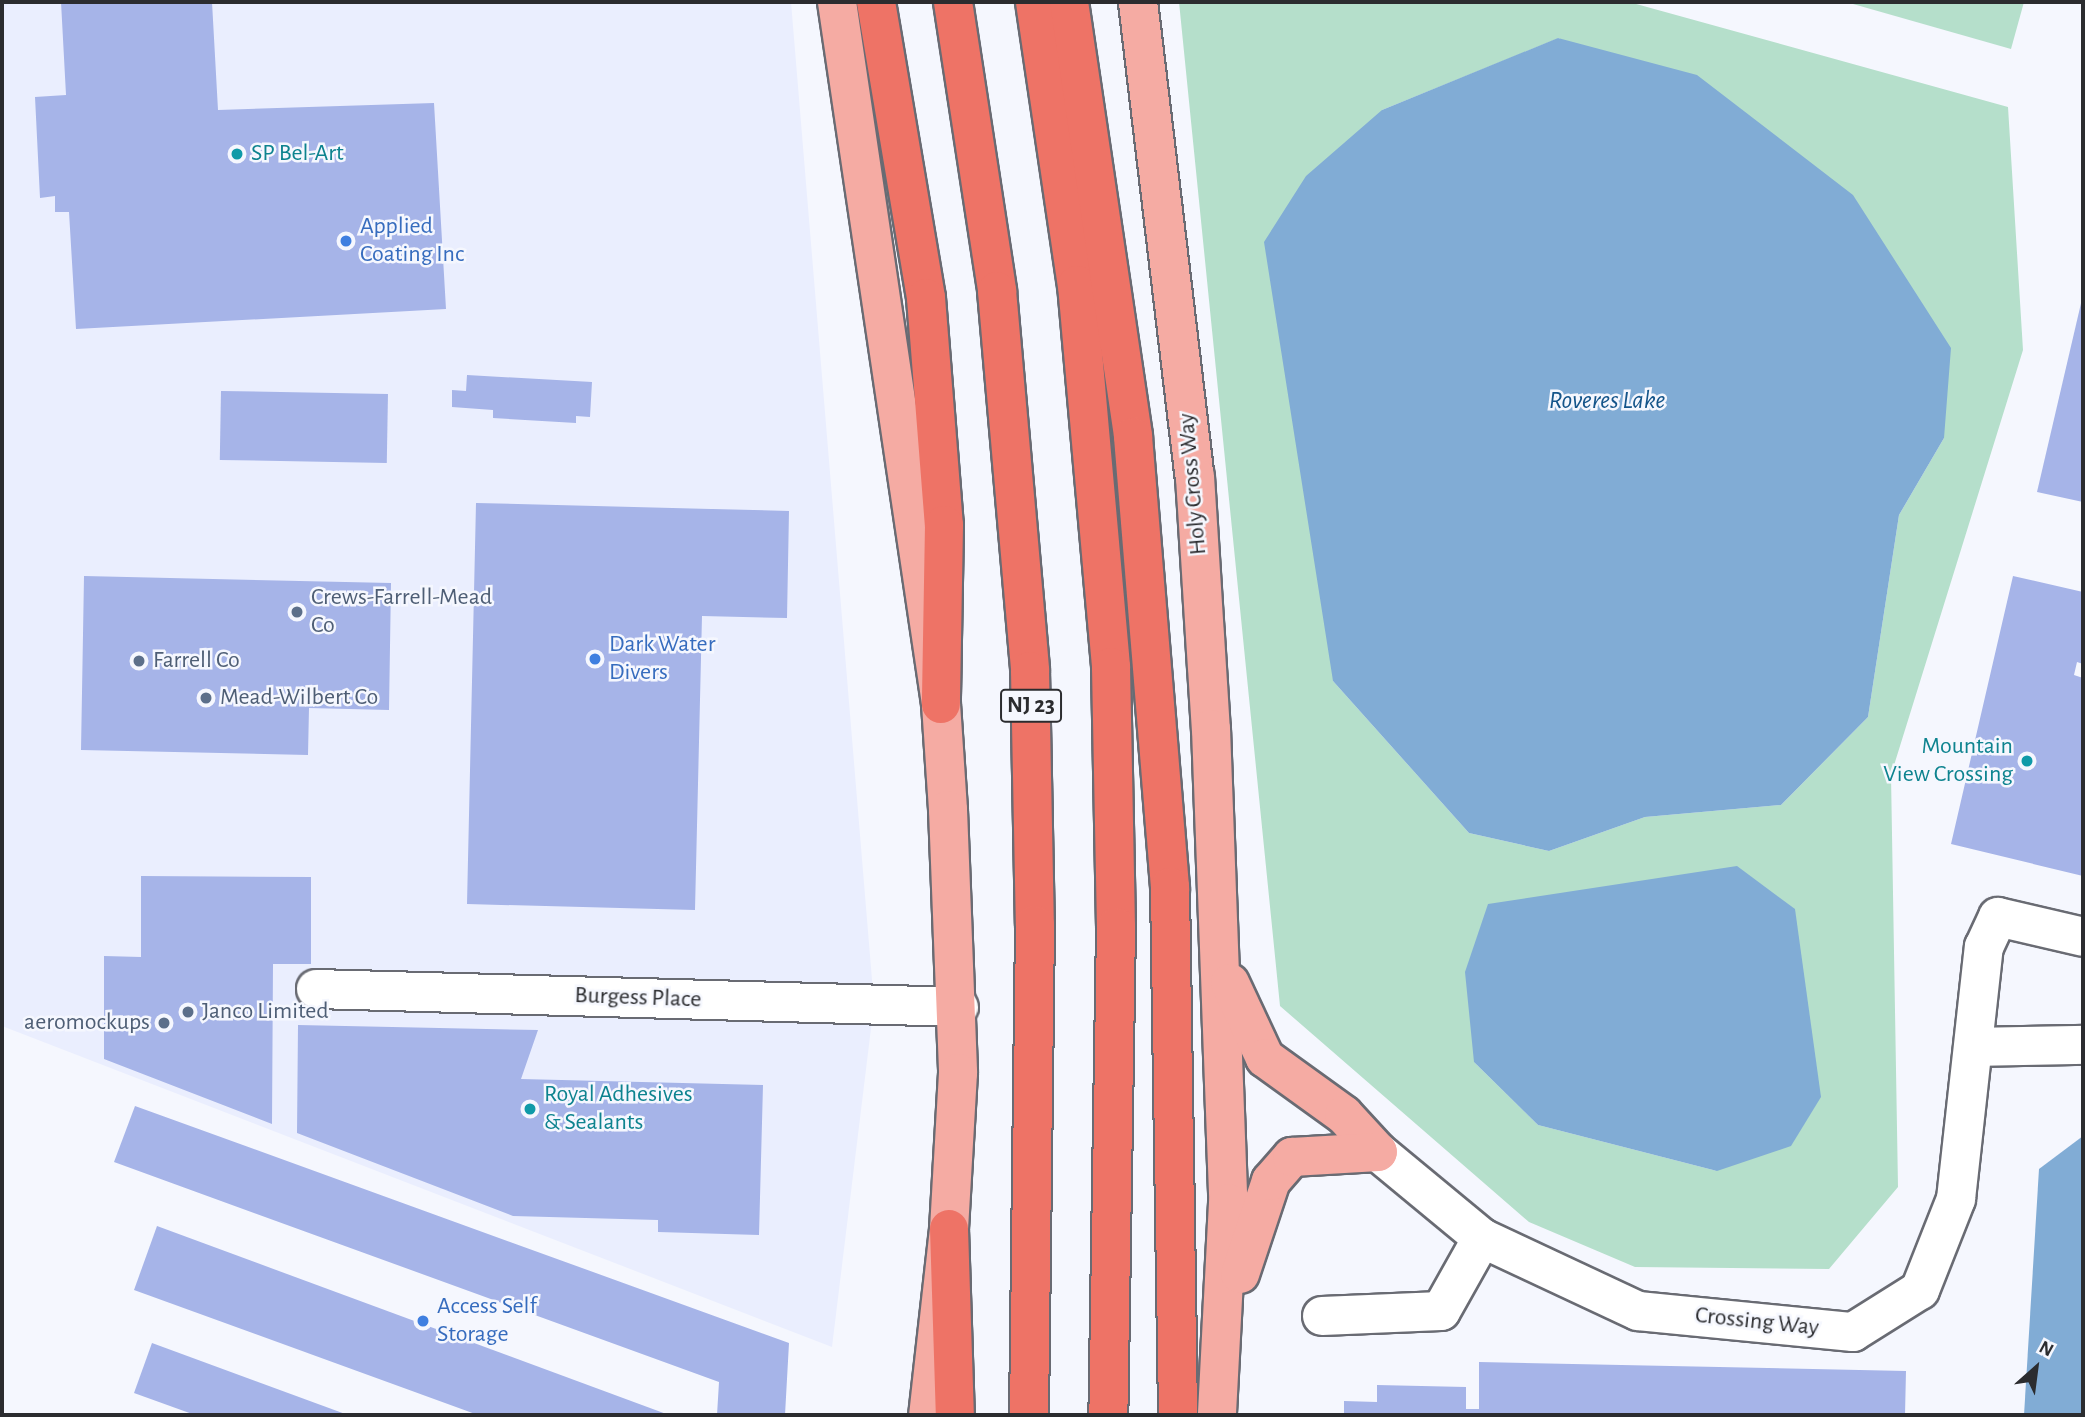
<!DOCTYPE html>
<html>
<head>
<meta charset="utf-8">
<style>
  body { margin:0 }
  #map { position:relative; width:2085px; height:1417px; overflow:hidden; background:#f5f7fe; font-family:"Alegreya Sans",sans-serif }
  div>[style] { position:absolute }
  .built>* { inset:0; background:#eaeefe }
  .green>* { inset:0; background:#b5dfcb }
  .water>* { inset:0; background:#81acd5 }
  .building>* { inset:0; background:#a6b4e8; transform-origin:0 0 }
  .roads { filter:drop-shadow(2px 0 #696b73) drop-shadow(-2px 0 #696b73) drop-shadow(0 2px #696b73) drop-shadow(0 -2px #696b73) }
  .minor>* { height:38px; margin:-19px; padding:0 19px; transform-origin:19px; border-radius:19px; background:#fff }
  .major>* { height:38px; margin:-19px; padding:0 19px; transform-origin:19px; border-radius:19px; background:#f5aba3 }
  .highway>* { height:38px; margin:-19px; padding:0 19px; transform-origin:19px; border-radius:19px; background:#ee7366 }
  .dots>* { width:19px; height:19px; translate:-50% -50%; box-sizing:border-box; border:4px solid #f5f7fe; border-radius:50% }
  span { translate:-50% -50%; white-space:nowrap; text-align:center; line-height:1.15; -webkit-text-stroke:5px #f5f7fe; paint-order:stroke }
  .shield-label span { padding:2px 5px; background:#f5f7fe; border:2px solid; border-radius:5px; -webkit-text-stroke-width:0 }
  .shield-label { font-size:23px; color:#2b2c2f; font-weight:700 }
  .culture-label { font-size:24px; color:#0d838f }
  .left { translate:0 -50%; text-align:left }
  .right { translate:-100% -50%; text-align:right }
  .shop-label { font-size:24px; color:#366cbe }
  .street-label { font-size:24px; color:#2b2c2f }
  .service-label { font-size:24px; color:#4e5e75 }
  .water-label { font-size:26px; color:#15558a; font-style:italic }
  .frame { position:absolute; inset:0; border:4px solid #2b2c2f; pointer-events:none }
  .north { position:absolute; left:2001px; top:1333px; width:70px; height:70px; -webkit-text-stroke:5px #f5f7fe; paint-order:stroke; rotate:28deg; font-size:19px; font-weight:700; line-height:28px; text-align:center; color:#2b2c2f }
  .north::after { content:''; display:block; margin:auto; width:24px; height:32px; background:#2b2c2f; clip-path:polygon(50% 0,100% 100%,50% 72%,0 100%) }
</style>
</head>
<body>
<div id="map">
  <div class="built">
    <div style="clip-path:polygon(2px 2px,791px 2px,874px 1004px,832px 1347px,2px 1026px)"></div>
  </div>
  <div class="green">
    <div style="clip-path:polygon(evenodd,1179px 2px,1629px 2px,2008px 107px,2023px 350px,1891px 775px,1898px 1187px,1829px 1269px,1635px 1267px,1529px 1222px,1280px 1006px,1179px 2px,1559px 38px,1944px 438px,1899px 515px,1868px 717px,1781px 805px,1645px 817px,1549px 851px,1469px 833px,1333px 681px,1382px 110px,1559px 38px,1179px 2px,1474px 1062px,1717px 1171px,1538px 1125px,1474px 1062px)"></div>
    <div style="clip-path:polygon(1846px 2px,2024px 2px,2011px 49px)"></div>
  </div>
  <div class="water">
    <div style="clip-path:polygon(1558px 38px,1697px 75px,1853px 195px,1951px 348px,1944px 438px,1899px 515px,1868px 717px,1781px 805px,1645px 817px,1549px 851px,1469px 833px,1333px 681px,1264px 242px,1306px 176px,1382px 110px)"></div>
    <div style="clip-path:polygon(1737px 866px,1795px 909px,1821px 1097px,1791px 1146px,1717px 1171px,1538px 1125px,1474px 1062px,1465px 972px,1488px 904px)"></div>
    <div style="clip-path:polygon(2083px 1136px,2083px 1415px,2024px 1415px,2039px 1169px)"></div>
  </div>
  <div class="building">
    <div style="clip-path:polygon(61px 2px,212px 2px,218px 110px,434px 103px,446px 309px,76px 329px,69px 212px,55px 212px,55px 196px,40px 198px,35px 97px,66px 95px)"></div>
    <div style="clip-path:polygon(2082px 299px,2083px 299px,2083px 502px,2037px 492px)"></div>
    <div style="clip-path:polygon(467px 375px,592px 382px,590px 417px,576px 416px,576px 423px,493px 418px,493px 410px,452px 407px,452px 390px,466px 391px)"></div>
    <div style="left:221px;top:391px;width:167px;height:69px;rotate:1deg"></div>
    <div style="clip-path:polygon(476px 503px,789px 511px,787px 618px,702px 616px,695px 910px,467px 904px)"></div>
    <div style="clip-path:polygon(84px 576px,391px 583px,389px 710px,309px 708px,308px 755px,81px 750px)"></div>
    <div style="clip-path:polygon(2013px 576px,2083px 592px,2083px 664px,2077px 662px,2074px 675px,2083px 678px,2083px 876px,1951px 844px)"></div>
    <div style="clip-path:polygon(141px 876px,311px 877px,311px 964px,273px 964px,272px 1124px,104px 1059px,104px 956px,141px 957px)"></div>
    <div style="clip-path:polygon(298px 1025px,538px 1030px,521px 1079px,763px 1085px,759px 1235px,658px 1232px,658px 1220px,513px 1216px,297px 1133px)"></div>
    <div style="clip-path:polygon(135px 1106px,789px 1343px,785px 1415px,717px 1415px,719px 1382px,114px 1162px)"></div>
    <div style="clip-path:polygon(157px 1226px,669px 1415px,478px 1415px,134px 1290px)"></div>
    <div style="clip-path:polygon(152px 1343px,348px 1415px,195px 1415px,134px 1393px)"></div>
    <div style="clip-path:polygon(1479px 1362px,1906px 1371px,1905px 1415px,1344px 1415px,1344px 1401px,1377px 1402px,1377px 1385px,1466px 1387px,1466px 1409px,1479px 1409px)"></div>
  </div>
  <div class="roads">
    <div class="minor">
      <div style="left:316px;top:989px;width:643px;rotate:1.6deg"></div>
      <div style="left:1977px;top:1047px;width:106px;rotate:-1.1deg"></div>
      <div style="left:1378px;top:1152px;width:135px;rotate:39.6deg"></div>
      <div style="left:1482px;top:1238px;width:172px;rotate:25.1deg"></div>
      <div style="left:1638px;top:1311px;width:216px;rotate:5.6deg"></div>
      <div style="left:1853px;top:1332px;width:79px;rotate:-32.1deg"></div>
      <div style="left:1920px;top:1290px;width:98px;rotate:-68.4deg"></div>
      <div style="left:1956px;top:1199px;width:254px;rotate:-83.7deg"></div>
      <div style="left:1984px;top:947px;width:33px;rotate:-65deg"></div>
      <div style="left:1998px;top:917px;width:87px;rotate:13.2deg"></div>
      <div style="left:1322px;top:1316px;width:119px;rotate:-2.4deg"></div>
      <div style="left:1441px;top:1311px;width:84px;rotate:-60.7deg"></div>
    </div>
    <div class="major">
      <div style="left:837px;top:2px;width:710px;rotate:81.57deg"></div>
      <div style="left:941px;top:704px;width:106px;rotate:86.2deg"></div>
      <div style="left:948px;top:810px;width:263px;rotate:87.8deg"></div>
      <div style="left:958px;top:1073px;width:156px;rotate:93.3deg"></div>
      <div style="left:949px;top:1229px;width:187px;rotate:96.4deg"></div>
      <div style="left:1138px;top:2px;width:478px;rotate:83.2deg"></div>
      <div style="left:1195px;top:477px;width:253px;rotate:86.4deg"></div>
      <div style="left:1211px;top:729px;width:474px;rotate:87.9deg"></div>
      <div style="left:1228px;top:1203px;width:212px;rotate:93deg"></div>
      <div style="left:1230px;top:983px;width:83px;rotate:65deg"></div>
      <div style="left:1265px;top:1058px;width:97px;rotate:35.8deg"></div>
      <div style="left:1344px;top:1115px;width:50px;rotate:47.4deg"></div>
      <div style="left:1240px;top:1274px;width:98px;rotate:-71.6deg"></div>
      <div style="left:1271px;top:1181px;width:32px;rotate:-49deg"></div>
      <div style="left:1292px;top:1157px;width:86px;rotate:-3.3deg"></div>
    </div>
    <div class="highway">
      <div style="left:876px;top:2px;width:300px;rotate:80.4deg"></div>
      <div style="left:926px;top:298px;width:228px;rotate:85.5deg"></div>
      <div style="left:944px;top:525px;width:179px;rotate:91deg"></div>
      <div style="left:953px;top:2px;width:292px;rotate:81.3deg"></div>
      <div style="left:997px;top:291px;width:381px;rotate:85deg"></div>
      <div style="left:1030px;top:671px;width:254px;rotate:88.9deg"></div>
      <div style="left:1035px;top:925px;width:490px;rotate:90.7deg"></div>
      <div style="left:1035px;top:2px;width:286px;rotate:81.6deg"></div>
      <div style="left:1077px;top:285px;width:384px;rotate:84.9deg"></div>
      <div style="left:1111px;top:667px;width:260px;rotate:88.9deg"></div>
      <div style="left:1116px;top:927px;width:488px;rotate:90.9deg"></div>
      <div style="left:1069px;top:2px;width:440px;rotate:81.6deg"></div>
      <div style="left:1133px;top:437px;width:452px;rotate:85.3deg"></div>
      <div style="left:1170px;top:887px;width:528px;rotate:89.13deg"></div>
      <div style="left:949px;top:1229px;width:186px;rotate:88.2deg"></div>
    </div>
  </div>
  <div class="dots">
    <div style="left:237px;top:154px;background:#0f9aa8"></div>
    <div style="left:346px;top:241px;background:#3f7fe0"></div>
    <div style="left:297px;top:612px;background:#5c6f8a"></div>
    <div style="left:595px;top:659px;background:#3f7fe0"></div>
    <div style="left:139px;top:661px;background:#5c6f8a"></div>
    <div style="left:206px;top:698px;background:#5c6f8a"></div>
    <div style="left:2027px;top:761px;background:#0f9aa8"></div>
    <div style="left:188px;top:1012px;background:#5c6f8a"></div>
    <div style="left:164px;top:1023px;background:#5c6f8a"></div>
    <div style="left:530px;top:1109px;background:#0f9aa8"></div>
    <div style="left:423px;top:1321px;background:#3f7fe0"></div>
  </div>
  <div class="shield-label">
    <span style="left:1031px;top:706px">NJ 23</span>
  </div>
  <div class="culture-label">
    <span class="left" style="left:251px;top:154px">SP Bel-Art</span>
    <span class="right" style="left:2013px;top:761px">Mountain<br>View Crossing</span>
    <span class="left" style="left:544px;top:1109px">Royal Adhesives<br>&amp; Sealants</span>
  </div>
  <div class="shop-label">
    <span class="left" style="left:360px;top:241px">Applied<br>Coating Inc</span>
    <span class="left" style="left:609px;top:659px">Dark Water<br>Divers</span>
    <span class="left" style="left:437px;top:1321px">Access Self<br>Storage</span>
  </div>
  <div class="street-label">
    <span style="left:1193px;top:484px;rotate:-95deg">Holy Cross Way</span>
    <span style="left:638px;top:998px;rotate:2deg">Burgess Place</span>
    <span style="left:1757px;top:1322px;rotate:6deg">Crossing Way</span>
  </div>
  <div class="service-label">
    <span class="left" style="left:311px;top:612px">Crews-Farrell-Mead<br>Co</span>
    <span class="left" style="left:153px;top:661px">Farrell Co</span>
    <span class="left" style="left:220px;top:698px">Mead-Wilbert Co</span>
    <span class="left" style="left:202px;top:1012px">Janco Limited</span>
    <span class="right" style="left:150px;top:1023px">aeromockups</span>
  </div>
  <div class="water-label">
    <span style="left:1607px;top:401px">Roveres Lake</span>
  </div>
  <div class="frame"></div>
  <div class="north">N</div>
</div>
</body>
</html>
